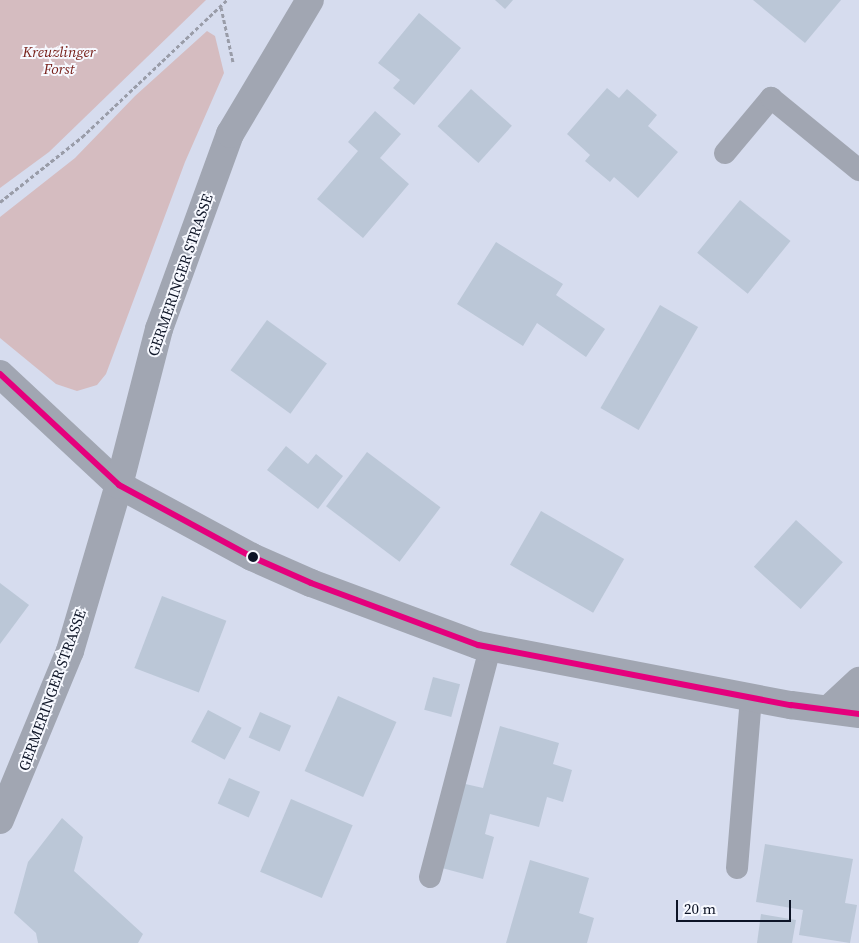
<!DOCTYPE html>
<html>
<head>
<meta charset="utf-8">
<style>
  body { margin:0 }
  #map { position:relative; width:859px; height:943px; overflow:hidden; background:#d6dcee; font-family:"Source Serif 4",serif }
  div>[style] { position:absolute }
  .green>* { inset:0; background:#d5bcc0 }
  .building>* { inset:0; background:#bbc7d7; transform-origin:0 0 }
  .path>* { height:3px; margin-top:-1.5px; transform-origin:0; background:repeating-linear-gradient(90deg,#999ca8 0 4px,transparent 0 6.5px) }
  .service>* { height:22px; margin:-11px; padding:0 11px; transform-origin:11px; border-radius:11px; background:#a1a6b2 }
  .minor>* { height:28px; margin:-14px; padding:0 14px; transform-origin:14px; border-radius:14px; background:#a1a6b2 }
  .tertiary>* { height:28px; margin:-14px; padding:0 14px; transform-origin:14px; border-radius:14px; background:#a1a6b2 }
  .bus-1>* { height:6px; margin:-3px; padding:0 3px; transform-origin:3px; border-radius:3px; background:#e5007d }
  .dots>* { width:14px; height:14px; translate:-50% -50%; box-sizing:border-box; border:2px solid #f7f9ff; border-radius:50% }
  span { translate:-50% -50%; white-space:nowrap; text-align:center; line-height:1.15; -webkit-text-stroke:4px #f7f9ff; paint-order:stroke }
  .park-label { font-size:15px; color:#78211b; font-style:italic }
  .street-label { font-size:15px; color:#0d1426 }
  .scale { position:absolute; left:676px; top:900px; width:115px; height:22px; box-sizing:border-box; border:2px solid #0d1426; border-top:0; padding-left:6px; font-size:15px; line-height:18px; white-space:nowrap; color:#0d1426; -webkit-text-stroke:4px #f7f9ff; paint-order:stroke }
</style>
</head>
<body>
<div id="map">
  <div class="green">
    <div style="clip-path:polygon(0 0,206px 0,49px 152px,0 188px)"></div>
    <div style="clip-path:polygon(207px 31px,215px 36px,224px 73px,185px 162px,106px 374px,97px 385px,77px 391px,56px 384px,0 338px,0 217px,75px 158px,135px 96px)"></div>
  </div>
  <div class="building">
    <div style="clip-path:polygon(495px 0,513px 0,505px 9px)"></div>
    <div style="clip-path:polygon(753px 0,841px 0,805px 43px)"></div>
    <div style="clip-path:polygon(419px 13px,461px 48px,414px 105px,393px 88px,400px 80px,378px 63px)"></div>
    <div style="clip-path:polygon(607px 88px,619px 98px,627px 89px,657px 115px,648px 126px,678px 152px,638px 198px,614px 177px,610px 182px,585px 161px,590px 155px,567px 134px)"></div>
    <div style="left:471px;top:89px;width:55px;height:50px;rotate:42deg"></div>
    <div style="clip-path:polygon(375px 111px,401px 134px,380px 158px,409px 184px,363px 238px,317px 199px,358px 151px,348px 142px)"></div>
    <div style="left:740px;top:200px;width:65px;height:68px;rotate:39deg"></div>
    <div style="clip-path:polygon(496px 242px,563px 284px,556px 295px,605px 329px,586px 357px,537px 323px,523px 346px,457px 304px)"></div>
    <div style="left:660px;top:305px;width:44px;height:119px;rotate:30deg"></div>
    <div style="left:267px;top:320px;width:74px;height:62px;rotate:36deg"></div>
    <div style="clip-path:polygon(286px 446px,308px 464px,316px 454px,343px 476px,318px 509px,267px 470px)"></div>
    <div style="left:367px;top:452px;width:92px;height:68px;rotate:37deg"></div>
    <div style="left:541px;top:511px;width:96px;height:62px;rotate:30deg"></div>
    <div style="left:796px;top:520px;width:63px;height:63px;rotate:42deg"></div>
    <div style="clip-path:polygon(0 583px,29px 605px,0 644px)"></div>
    <div style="left:162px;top:596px;width:69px;height:77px;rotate:21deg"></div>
    <div style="left:433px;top:677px;width:28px;height:34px;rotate:15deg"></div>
    <div style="left:338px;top:696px;width:64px;height:82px;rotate:24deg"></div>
    <div style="left:208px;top:710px;width:38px;height:36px;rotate:28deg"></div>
    <div style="left:260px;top:712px;width:34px;height:28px;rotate:24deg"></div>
    <div style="clip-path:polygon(500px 726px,559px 743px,553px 764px,572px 770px,563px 802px,547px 797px,539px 827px,490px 814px,485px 834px,494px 837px,483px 879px,442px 868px,461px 783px,483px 788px)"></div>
    <div style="left:229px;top:778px;width:34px;height:28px;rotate:24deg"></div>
    <div style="left:291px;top:799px;width:67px;height:79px;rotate:23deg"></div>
    <div style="clip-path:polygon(62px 818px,83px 837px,74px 871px,143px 934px,138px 943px,38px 943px,36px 933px,14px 913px,28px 862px)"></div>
    <div style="clip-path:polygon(765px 844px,853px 859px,845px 903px,857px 905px,850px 943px,799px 935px,803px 910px,756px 902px)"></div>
    <div style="clip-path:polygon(530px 860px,589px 878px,579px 913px,594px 918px,587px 943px,506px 943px)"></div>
    <div style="clip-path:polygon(761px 914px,796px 920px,792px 943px,757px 943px)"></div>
  </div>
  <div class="path">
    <div style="left:221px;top:7px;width:56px;rotate:77.7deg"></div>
    <div style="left:0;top:202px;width:105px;rotate:-38.4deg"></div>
    <div style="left:82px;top:137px;width:199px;rotate:-43.4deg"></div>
  </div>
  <div class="service">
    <div style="left:725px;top:153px;width:72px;rotate:-50.1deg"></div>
    <div style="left:771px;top:98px;width:114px;rotate:39.3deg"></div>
    <div style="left:737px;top:868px;width:172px;rotate:-85.3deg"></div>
    <div style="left:430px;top:877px;width:237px;rotate:-75.3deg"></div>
  </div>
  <div class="minor">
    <div style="left:0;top:374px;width:163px;rotate:43deg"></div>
    <div style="left:119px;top:485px;width:151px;rotate:28.4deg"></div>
    <div style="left:252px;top:557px;width:64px;rotate:23.8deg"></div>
    <div style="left:311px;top:583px;width:178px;rotate:20.4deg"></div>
    <div style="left:478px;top:645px;width:319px;rotate:10.9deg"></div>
    <div style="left:791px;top:705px;width:69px;rotate:7.5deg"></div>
    <div style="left:830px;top:708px;width:40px;rotate:-43deg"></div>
  </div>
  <div class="tertiary">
    <div style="left:0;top:820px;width:183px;rotate:-67.5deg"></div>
    <div style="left:70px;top:651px;width:173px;rotate:-73.6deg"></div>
    <div style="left:119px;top:485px;width:161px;rotate:-75.6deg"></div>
    <div style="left:159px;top:329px;width:208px;rotate:-70deg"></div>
    <div style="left:230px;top:134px;width:156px;rotate:-59.2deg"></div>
  </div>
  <div class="bus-1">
    <div style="left:0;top:374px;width:163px;rotate:43deg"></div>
    <div style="left:119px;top:485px;width:151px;rotate:28.4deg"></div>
    <div style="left:252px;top:557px;width:64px;rotate:23.8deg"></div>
    <div style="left:311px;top:583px;width:178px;rotate:20.4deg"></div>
    <div style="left:478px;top:645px;width:319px;rotate:10.9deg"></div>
    <div style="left:791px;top:705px;width:69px;rotate:7.5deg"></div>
  </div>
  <div class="dots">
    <div style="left:253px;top:557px;background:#0d1426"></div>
  </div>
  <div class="park-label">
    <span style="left:59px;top:60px">Kreuzlinger<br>Forst</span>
  </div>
  <div class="street-label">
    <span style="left:180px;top:275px;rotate:-71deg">GERMERINGER STRASSE</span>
    <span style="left:52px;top:690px;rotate:-70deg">GERMERINGER STRASSE</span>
  </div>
  <div class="scale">20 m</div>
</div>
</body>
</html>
